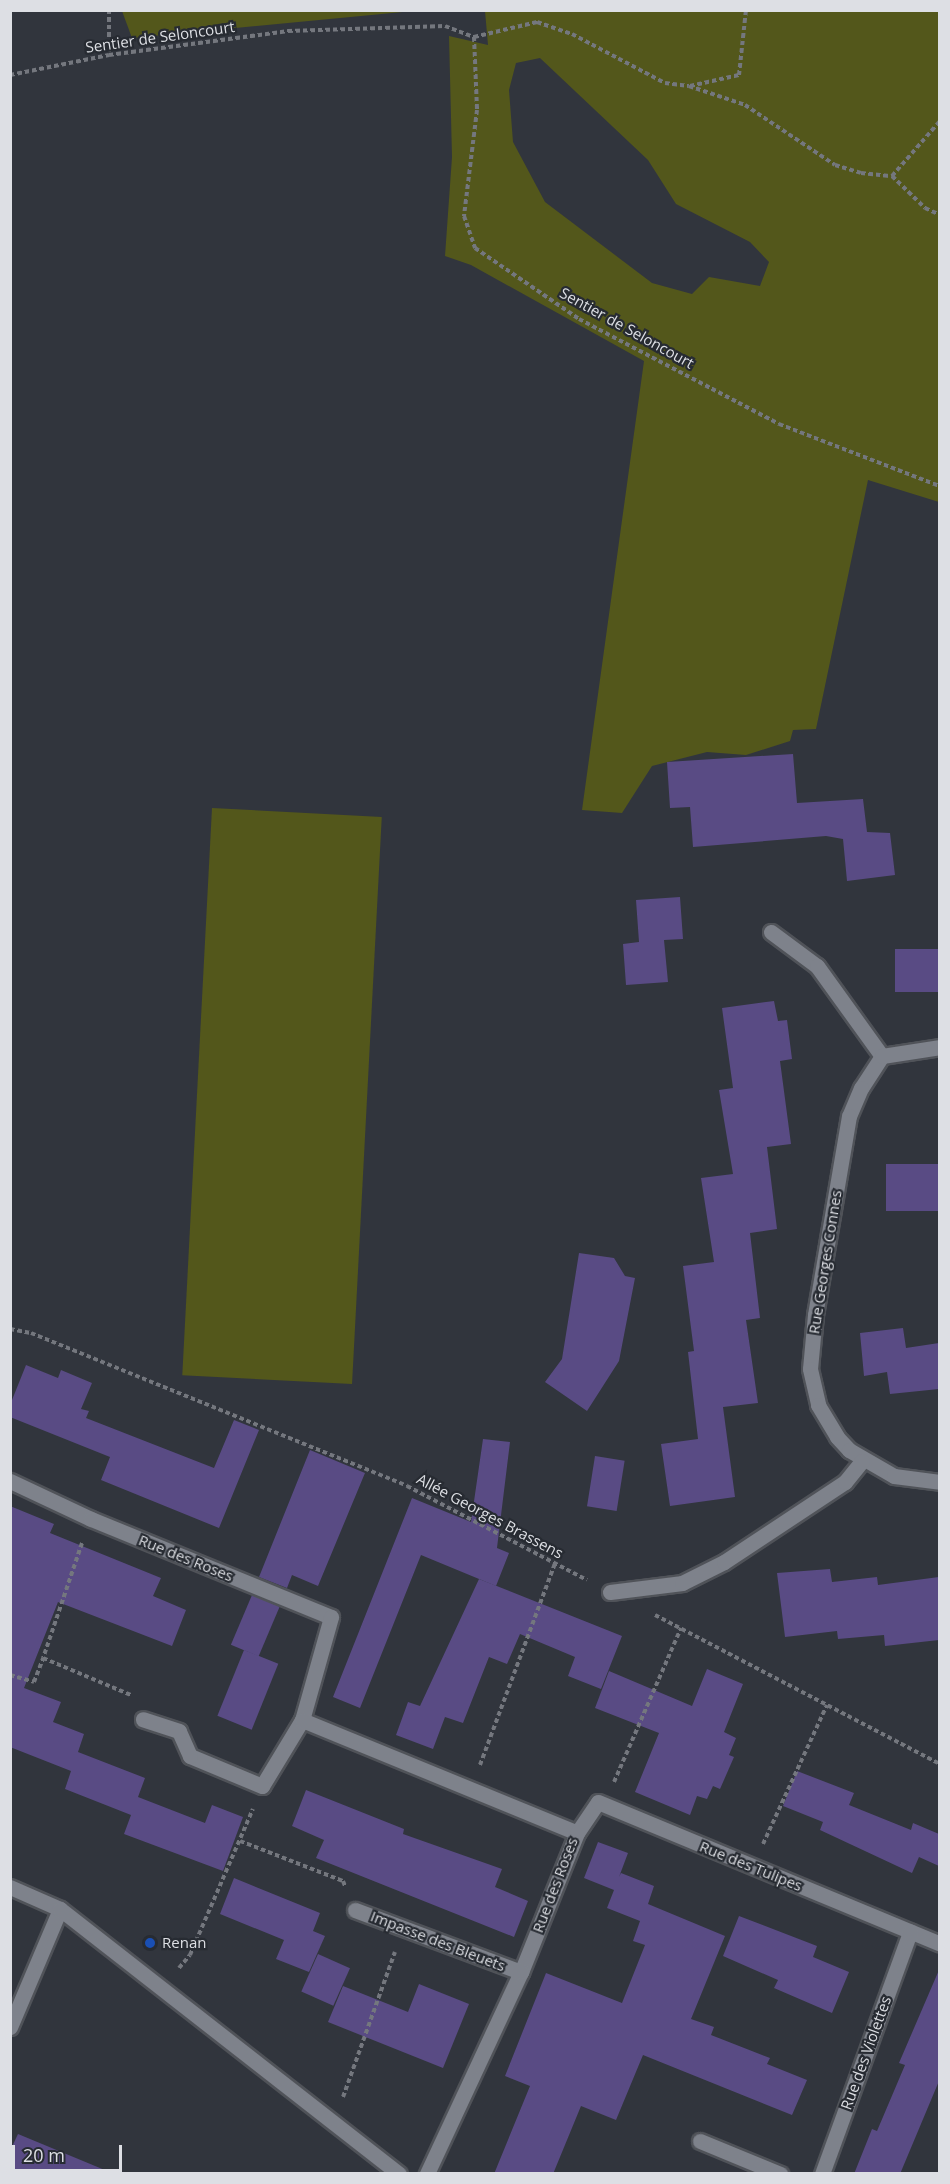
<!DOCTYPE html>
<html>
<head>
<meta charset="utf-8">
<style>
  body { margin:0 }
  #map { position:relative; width:950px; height:2184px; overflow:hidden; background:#31353d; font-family:"Open Sans",sans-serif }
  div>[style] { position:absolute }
  .green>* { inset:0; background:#53571b; transform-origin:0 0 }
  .building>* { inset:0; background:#594b84; transform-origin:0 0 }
  .path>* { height:4px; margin-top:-2px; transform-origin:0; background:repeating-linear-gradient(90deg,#74777e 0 4.5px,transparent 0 7.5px) }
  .roads { filter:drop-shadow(2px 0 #505359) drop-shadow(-2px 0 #505359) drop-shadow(0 2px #505359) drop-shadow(0 -2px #505359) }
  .minor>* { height:15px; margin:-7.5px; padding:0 7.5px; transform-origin:7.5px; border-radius:7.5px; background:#7e828b }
  .secondary>* { height:15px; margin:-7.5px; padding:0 7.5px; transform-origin:7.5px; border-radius:7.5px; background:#7e828b }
  .dots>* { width:16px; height:16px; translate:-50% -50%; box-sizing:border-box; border:3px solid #272b32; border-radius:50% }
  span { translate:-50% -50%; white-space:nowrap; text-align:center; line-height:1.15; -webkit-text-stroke:4.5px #272b32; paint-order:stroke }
  .street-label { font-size:15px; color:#dddfe4 }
  .poi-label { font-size:15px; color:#dddfe4 }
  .left { translate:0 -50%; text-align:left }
  .frame { position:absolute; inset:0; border:12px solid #dddfe4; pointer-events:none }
  .scale { position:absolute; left:12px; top:2145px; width:110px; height:27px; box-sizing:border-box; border:3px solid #dddfe4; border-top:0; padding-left:8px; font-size:18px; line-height:21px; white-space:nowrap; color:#dddfe4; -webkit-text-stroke:4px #272b32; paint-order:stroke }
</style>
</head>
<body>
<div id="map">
  <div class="green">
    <div style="clip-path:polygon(122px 11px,122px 10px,413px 11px,132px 38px)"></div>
    <div style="clip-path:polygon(evenodd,485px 11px,939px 11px,939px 502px,868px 480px,816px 729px,793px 730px,790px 741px,746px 755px,707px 752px,652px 766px,622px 813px,582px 810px,644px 361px,471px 265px,445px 256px,452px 157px,449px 36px,488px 45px,485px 11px,540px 58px,648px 160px,676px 204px,750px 242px,769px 262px,760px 286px,709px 277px,692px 294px,652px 283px,545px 202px,513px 142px,509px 90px,516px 63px,540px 58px)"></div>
    <div style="left:212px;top:808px;width:170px;height:568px;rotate:3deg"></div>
  </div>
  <div class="building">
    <div style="clip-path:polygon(793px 754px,797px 803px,863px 799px,867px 832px,890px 833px,895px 875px,847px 881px,843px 839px,826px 836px,693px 847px,690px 807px,670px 808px,667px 762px)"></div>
    <div style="clip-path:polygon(680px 897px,683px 939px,664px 940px,668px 982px,626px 985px,623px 944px,639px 942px,636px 900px)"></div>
    <div style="left:939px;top:949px;width:43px;height:44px;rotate:90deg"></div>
    <div style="clip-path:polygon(774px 1001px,778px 1021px,787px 1020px,792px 1059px,780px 1061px,791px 1144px,767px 1147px,777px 1229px,750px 1233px,760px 1318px,746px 1320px,758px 1403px,723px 1407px,735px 1497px,670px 1506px,661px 1444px,698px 1439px,688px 1352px,694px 1351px,683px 1266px,714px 1262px,701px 1178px,733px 1174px,719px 1090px,733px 1088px,722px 1008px)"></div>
    <div style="left:939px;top:1164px;width:47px;height:53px;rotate:90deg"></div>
    <div style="clip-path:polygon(579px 1253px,614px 1258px,625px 1276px,635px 1278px,619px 1361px,587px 1411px,545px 1382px,562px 1359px)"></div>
    <div style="clip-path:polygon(903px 1328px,906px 1348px,939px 1343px,939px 1389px,890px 1394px,887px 1372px,864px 1376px,860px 1333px)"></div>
    <div style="clip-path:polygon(26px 1365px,58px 1378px,61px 1370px,92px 1383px,81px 1409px,89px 1411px,86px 1418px,214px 1468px,234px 1420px,259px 1430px,219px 1528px,101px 1480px,110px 1457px,10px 1417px,10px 1405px)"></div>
    <div style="clip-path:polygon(483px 1439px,510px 1442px,497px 1548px,509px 1553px,496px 1586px,421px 1555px,360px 1708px,333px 1697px,412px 1498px,471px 1522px)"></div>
    <div style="clip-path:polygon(310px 1450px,365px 1473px,318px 1586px,292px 1575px,287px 1588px,259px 1577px)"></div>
    <div style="left:595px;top:1456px;width:30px;height:51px;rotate:9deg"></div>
    <div style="clip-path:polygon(10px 1506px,54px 1524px,50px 1533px,161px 1578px,153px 1596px,186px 1610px,172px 1646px,58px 1602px,24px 1688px,61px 1702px,53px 1722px,84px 1734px,78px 1752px,145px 1778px,138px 1797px,205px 1823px,212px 1805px,243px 1817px,223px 1871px,124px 1834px,131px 1815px,65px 1789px,71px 1771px,10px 1747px)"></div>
    <div style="clip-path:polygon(830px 1569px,832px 1582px,877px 1577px,878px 1585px,939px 1577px,939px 1640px,885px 1646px,884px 1635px,838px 1639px,837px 1631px,785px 1637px,777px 1573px)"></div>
    <div style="clip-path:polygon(479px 1579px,622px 1636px,601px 1689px,568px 1676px,575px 1657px,520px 1634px,507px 1664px,489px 1657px,463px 1723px,445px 1717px,433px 1749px,396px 1735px,408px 1702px,420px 1706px)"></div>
    <div style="left:252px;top:1595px;width:30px;height:54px;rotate:23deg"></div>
    <div style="left:244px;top:1650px;width:37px;height:71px;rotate:22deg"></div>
    <div style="clip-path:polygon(707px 1669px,743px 1684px,724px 1732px,736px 1738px,729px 1755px,734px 1757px,720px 1789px,713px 1786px,707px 1799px,697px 1796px,690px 1815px,635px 1792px,659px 1733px,595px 1708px,609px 1671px,692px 1706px)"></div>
    <div style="clip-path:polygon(797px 1771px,854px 1793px,849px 1805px,911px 1830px,913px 1823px,939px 1834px,939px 1866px,919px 1857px,912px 1873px,820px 1830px,823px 1822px,783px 1806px)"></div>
    <div style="clip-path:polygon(306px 1790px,404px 1829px,403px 1834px,502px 1869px,495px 1887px,528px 1901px,514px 1937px,316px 1858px,324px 1840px,292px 1826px)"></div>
    <div style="clip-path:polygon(598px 1842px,628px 1853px,619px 1877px,621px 1873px,654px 1886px,648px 1904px,725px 1936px,691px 2019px,714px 2027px,711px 2035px,770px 2058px,767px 2064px,807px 2080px,792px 2115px,643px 2055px,616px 2120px,581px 2106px,553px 2174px,494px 2174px,530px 2086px,505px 2076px,546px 1973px,622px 2003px,645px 1945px,633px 1941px,640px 1921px,607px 1908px,614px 1890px,584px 1878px)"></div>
    <div style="clip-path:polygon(234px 1878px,320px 1913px,313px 1931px,325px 1936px,309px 1972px,276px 1959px,284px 1940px,220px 1914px)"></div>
    <div style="clip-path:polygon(739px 1916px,817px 1946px,813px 1957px,849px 1972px,832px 2013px,774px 1988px,778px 1980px,723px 1956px)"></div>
    <div style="left:318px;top:1954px;width:35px;height:41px;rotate:24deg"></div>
    <div style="clip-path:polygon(939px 1970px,939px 2081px,900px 2174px,854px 2174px,872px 2129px,877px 2131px,905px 2065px,899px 2063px)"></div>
    <div style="clip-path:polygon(419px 1984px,469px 2004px,443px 2068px,328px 2022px,343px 1986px,408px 2012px)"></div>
    <div style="clip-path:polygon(18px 2134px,112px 2173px,112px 2174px,10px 2174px,10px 2151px)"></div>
  </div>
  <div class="path">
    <div style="left:109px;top:10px;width:45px;rotate:90deg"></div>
    <div style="left:474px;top:37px;width:65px;rotate:-13.4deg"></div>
    <div style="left:537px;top:22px;width:37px;rotate:19deg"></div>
    <div style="left:572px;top:34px;width:105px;rotate:27.8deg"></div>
    <div style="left:665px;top:83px;width:24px;rotate:7deg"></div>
    <div style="left:689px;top:86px;width:59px;rotate:18.7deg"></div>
    <div style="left:745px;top:105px;width:108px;rotate:33.7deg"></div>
    <div style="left:835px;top:165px;width:27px;rotate:17deg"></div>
    <div style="left:861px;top:173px;width:31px;rotate:6deg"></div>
    <div style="left:892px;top:176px;width:46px;rotate:44.1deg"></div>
    <div style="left:925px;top:208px;width:17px;rotate:25deg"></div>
    <div style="left:10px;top:75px;width:101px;rotate:-11.4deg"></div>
    <div style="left:109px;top:55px;width:181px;rotate:-7.6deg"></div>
    <div style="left:288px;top:31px;width:157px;rotate:-1.8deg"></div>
    <div style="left:445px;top:26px;width:31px;rotate:21deg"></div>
    <div style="left:474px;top:37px;width:73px;rotate:87.6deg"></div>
    <div style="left:477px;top:110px;width:107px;rotate:97deg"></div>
    <div style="left:464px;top:216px;width:34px;rotate:71deg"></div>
    <div style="left:475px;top:248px;width:126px;rotate:34.3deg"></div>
    <div style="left:579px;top:319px;width:226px;rotate:27.7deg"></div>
    <div style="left:779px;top:424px;width:173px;rotate:21.1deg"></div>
    <div style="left:690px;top:86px;width:50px;rotate:-12.7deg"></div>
    <div style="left:739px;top:75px;width:65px;rotate:-83.9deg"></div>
    <div style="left:892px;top:176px;width:73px;rotate:-48.9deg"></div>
    <div style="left:10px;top:1329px;width:21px;rotate:11deg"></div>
    <div style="left:31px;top:1333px;width:406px;rotate:22.1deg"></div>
    <div style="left:407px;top:1486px;width:203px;rotate:27.6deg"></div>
    <div style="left:82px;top:1543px;width:121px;rotate:108.7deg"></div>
    <div style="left:43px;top:1658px;width:95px;rotate:22.8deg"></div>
    <div style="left:655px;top:1615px;width:322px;rotate:27.6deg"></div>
    <div style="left:10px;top:1675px;width:25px;rotate:16deg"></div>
    <div style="left:34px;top:1682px;width:26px;rotate:-69deg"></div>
    <div style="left:480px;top:1765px;width:215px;rotate:-69.6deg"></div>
    <div style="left:614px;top:1782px;width:168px;rotate:-66.5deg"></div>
    <div style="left:240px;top:1841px;width:110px;rotate:21.2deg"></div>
    <div style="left:343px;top:1881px;width:5px;rotate:68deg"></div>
    <div style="left:763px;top:1844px;width:153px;rotate:-65.3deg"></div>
    <div style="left:179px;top:1968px;width:17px;rotate:-50deg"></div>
    <div style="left:190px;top:1955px;width:159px;rotate:-66.7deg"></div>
    <div style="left:343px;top:2097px;width:154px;rotate:-70.3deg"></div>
  </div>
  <div class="roads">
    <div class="minor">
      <div style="left:771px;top:932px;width:57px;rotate:36.5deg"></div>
      <div style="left:817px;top:966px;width:111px;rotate:54.2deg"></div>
      <div style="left:882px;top:1056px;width:38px;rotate:123deg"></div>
      <div style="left:861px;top:1088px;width:30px;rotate:113deg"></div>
      <div style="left:849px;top:1116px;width:202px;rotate:99.7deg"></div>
      <div style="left:815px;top:1315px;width:54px;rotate:95.3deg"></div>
      <div style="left:810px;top:1369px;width:37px;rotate:77deg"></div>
      <div style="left:818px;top:1405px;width:37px;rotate:59deg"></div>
      <div style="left:837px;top:1437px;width:18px;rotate:47deg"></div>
      <div style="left:849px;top:1450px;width:52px;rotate:30deg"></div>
      <div style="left:894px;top:1476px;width:46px;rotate:7.4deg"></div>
      <div style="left:882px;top:1056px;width:59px;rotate:-8.8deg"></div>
      <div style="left:10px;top:1481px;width:89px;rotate:25.1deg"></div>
      <div style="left:91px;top:1519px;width:259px;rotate:22.2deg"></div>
      <div style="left:331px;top:1617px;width:107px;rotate:105.7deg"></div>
      <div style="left:302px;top:1720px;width:77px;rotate:121.2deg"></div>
      <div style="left:262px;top:1786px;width:78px;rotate:-157.4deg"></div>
      <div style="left:190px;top:1756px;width:27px;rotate:-114deg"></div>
      <div style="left:179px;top:1731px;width:38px;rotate:-162deg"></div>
      <div style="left:610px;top:1592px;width:73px;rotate:-7.1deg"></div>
      <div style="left:682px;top:1583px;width:47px;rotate:-26.6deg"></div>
      <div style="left:724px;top:1562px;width:145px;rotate:-33.5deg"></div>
      <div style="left:845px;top:1482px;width:27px;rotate:-51deg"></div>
      <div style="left:302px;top:1720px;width:297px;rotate:22.3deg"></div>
      <div style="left:577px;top:1833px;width:150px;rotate:111.9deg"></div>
      <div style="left:521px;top:1972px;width:223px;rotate:115deg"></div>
      <div style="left:577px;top:1833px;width:37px;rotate:-56deg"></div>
      <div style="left:598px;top:1802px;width:370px;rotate:22.5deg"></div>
      <div style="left:355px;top:1910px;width:177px;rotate:20.5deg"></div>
      <div style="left:10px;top:2027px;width:128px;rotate:-67deg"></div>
      <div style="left:700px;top:2141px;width:87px;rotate:22.4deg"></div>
      <div style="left:822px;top:2174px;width:258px;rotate:-70deg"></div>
    </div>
    <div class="secondary">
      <div style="left:10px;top:1887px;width:55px;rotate:23.7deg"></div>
      <div style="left:60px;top:1909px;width:430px;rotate:38deg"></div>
    </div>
  </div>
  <div class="dots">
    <div style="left:150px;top:1943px;background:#1a4fb4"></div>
  </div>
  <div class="street-label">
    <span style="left:160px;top:37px;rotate:-8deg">Sentier de Seloncourt</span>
    <span style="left:627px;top:328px;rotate:29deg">Sentier de Seloncourt</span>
    <span style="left:825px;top:1262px;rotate:-81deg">Rue Georges Connes</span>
    <span style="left:490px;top:1516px;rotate:28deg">Allée Georges Brassens</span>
    <span style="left:186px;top:1558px;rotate:22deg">Rue des Roses</span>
    <span style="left:751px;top:1866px;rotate:22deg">Rue des Tulipes</span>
    <span style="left:555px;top:1885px;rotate:-69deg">Rue des Roses</span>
    <span style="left:438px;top:1941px;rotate:21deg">Impasse des Bleuets</span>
    <span style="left:866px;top:2053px;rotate:-70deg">Rue des Violettes</span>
  </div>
  <div class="poi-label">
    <span class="left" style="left:162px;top:1943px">Renan</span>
  </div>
  <div class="frame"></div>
  <div class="scale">20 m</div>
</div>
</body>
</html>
